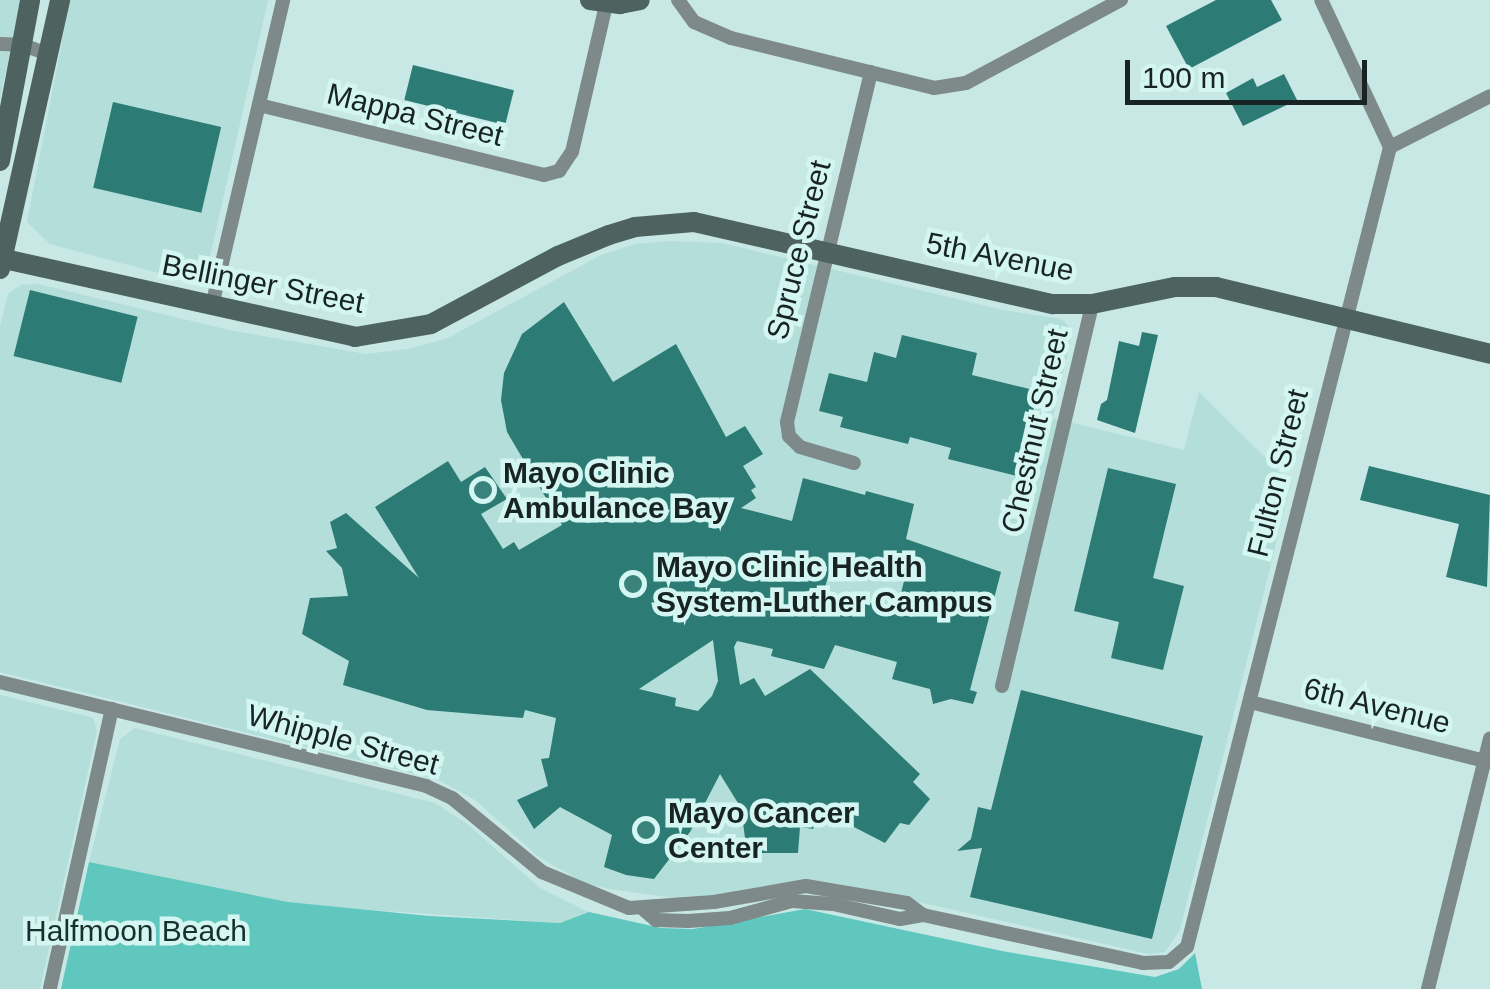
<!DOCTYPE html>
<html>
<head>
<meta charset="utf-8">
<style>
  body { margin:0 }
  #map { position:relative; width:1490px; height:989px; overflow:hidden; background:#c7e8e5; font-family:Arial,sans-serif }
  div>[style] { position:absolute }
  .built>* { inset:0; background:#b4ded9 }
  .green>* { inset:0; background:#60c7bf }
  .building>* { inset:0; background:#2d7b75; transform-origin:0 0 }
  .street>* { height:14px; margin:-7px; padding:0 7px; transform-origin:7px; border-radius:7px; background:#7d8a89 }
  .secondary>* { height:20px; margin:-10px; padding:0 10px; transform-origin:10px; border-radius:10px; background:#4e6260 }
  .dots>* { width:28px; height:28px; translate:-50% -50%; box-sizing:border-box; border:5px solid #d4f6f2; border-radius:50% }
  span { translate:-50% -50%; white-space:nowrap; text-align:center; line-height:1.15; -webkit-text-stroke:9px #d4f6f2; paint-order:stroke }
  .street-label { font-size:30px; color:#182423 }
  .poi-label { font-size:30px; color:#182423; font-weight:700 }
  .left { translate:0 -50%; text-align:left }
  .park-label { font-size:30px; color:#17302e }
  .scale { position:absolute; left:1125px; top:60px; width:242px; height:45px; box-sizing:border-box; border:5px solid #182423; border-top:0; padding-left:12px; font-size:30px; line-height:35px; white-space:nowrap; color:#182423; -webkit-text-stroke:8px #d4f6f2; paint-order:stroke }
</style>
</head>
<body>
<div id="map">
  <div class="built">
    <div style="clip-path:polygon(0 0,20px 0,0 100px)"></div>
    <div style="clip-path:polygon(70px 0,268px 0,207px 270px,196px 283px,50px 244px,27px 222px)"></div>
    <div style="clip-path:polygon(669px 241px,722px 243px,1003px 310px,1062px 319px,1068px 325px,1070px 343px,1053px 418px,1184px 450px,1199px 392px,1291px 483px,1180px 930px,1165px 952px,1149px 954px,834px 883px,789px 882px,689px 900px,609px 889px,585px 883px,540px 858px,475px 800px,439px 780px,0 672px,0 326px,8px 294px,21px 285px,38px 284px,229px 330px,366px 354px,408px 349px,448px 338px,601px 255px,635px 244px)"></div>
    <div style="clip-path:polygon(0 695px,87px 716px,93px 718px,97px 731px,40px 989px,0 989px)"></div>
    <div style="clip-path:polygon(135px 728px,435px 803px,466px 823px,540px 888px,589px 912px,560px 923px,356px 909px,288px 902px,89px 862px,120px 739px)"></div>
  </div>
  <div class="green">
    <div style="clip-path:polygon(89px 862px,288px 902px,429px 916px,560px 923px,589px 912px,661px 928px,693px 929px,805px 909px,1002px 951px,1155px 977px,1179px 969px,1195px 953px,1202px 989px,61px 989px)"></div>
  </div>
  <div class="building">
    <div style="clip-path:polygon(1216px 0,1271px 0,1282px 20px,1189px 69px,1166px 26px)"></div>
    <div style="left:413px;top:65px;width:104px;height:36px;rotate:14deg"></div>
    <div style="clip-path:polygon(1284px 74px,1297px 100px,1243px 126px,1226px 93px,1253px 78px,1257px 87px)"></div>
    <div style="left:113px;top:102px;width:111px;height:88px;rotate:13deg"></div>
    <div style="left:30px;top:290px;width:111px;height:68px;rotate:14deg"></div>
    <div style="clip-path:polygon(evenodd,564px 302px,613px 382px,676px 344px,726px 437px,745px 426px,763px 454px,743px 466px,756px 487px,751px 490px,756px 498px,741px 508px,792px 521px,803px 478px,865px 495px,866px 491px,914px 504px,906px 539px,1001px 572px,970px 690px,977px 692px,973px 704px,951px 699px,933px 704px,930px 689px,892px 679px,897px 662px,835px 645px,824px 669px,771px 656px,773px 649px,737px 641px,734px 647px,740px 685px,754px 678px,765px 696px,810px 669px,920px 774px,913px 782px,930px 799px,909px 825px,900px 823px,885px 843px,819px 809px,813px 829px,800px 827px,798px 853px,747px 853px,741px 808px,720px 774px,690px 832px,654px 879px,626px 875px,604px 867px,612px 835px,560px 807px,534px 829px,517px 800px,548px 786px,541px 759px,549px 758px,556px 718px,525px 710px,523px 718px,427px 710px,343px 685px,349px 661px,302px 634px,310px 598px,348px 596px,342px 568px,326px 551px,337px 548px,330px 522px,346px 513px,419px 578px,375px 507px,448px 461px,461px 482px,485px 467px,507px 499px,481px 514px,503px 549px,514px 542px,519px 550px,562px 525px,507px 432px,501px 400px,504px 373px,522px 334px,564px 302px,832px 562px,904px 581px,897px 610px,824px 591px,832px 562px,564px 302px,713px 640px,718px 681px,712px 696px,698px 711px,675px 706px,676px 698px,639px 689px,713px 640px)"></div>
    <div style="clip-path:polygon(1142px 332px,1158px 335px,1135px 433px,1097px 420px,1101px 404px,1107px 400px,1119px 341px,1139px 346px)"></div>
    <div style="clip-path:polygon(902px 335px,977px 353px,972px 375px,1038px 391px,1017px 476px,948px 459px,951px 448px,910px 437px,908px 444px,840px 427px,843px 417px,819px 411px,829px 373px,867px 382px,874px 352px,896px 358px)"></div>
    <div style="clip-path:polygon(1369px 466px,1490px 495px,1487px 587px,1446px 577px,1459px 524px,1360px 500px)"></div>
    <div style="clip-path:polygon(1108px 468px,1176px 484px,1153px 578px,1184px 586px,1163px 670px,1111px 658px,1119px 622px,1074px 611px)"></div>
    <div style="clip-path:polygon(1021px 690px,1203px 736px,1152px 939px,970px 897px,982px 848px,957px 851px,971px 839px,978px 807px,991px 810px)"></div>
  </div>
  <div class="street">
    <div style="left:678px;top:0;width:27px;rotate:54deg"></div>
    <div style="left:694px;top:22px;width:40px;rotate:23.4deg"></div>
    <div style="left:731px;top:38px;width:209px;rotate:13.8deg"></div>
    <div style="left:934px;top:88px;width:32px;rotate:-9deg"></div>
    <div style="left:966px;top:83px;width:176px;rotate:-28.2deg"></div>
    <div style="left:0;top:44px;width:23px;rotate:2deg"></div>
    <div style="left:23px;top:45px;width:29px;rotate:20deg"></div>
    <div style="left:259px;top:105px;width:293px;rotate:13.8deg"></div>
    <div style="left:544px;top:175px;width:16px;rotate:-15deg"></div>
    <div style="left:559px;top:171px;width:23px;rotate:-56deg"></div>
    <div style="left:572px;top:152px;width:156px;rotate:-77deg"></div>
    <div style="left:1390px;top:147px;width:112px;rotate:-27deg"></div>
    <div style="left:212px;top:306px;width:314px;rotate:-76.9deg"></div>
    <div style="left:854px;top:463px;width:56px;rotate:-163.5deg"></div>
    <div style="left:800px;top:447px;width:16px;rotate:-135deg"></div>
    <div style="left:789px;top:436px;width:14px;rotate:-98deg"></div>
    <div style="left:787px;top:422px;width:360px;rotate:-76.5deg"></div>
    <div style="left:0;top:682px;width:439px;rotate:13.7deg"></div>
    <div style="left:426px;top:786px;width:29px;rotate:25deg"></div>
    <div style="left:452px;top:798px;width:117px;rotate:39.4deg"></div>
    <div style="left:542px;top:872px;width:94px;rotate:22.5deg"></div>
    <div style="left:629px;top:908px;width:85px;rotate:-4deg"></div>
    <div style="left:714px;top:902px;width:93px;rotate:-9.9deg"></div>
    <div style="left:806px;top:886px;width:102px;rotate:9.6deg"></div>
    <div style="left:907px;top:903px;width:20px;rotate:37deg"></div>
    <div style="left:1002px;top:686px;width:392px;rotate:-76.7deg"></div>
    <div style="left:1250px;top:702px;width:246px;rotate:14.1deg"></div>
    <div style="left:644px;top:910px;width:16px;rotate:40deg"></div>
    <div style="left:656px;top:920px;width:32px;rotate:2deg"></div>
    <div style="left:688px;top:921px;width:42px;rotate:-4.1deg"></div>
    <div style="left:730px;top:918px;width:64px;rotate:-15.3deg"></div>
    <div style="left:792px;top:901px;width:41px;rotate:4.2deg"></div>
    <div style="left:833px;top:904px;width:69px;rotate:12.6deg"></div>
    <div style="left:900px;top:919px;width:23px;rotate:-10deg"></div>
    <div style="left:923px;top:915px;width:225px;rotate:12.3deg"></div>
    <div style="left:1143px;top:963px;width:26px;rotate:-2deg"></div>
    <div style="left:1169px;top:962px;width:23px;rotate:-40deg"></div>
    <div style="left:1187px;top:947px;width:825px;rotate:-75.76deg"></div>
    <div style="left:1390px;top:147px;width:162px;rotate:-115.1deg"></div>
    <div style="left:50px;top:988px;width:286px;rotate:-77.5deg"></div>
    <div style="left:1428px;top:989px;width:258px;rotate:-76.1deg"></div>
  </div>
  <div class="secondary">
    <div style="left:590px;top:0;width:30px;rotate:8deg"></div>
    <div style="left:620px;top:4px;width:20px;rotate:-11deg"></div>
    <div style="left:0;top:161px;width:164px;rotate:-79.4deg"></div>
    <div style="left:0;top:258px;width:364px;rotate:12.5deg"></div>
    <div style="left:355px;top:337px;width:77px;rotate:-9.7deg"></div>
    <div style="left:431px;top:324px;width:144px;rotate:-28.2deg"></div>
    <div style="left:558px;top:256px;width:55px;rotate:-22.4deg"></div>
    <div style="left:609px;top:235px;width:27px;rotate:-17deg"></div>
    <div style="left:635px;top:227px;width:59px;rotate:-4.8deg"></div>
    <div style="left:694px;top:222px;width:368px;rotate:12.9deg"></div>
    <div style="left:1053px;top:304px;width:39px"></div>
    <div style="left:1092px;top:304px;width:85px;rotate:-11.6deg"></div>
    <div style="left:1175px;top:287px;width:41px"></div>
    <div style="left:1216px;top:287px;width:282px;rotate:13.7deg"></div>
    <div style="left:0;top:269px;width:276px;rotate:-77.4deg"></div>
  </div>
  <div class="dots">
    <div style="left:483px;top:490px;background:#3a827c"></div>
    <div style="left:633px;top:584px;background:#3a827c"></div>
    <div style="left:646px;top:830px;background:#3a827c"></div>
  </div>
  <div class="street-label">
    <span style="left:415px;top:115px;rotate:14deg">Mappa Street</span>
    <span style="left:799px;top:250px;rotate:-76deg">Spruce Street</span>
    <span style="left:1000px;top:257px;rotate:11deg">5th Avenue</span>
    <span style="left:263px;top:284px;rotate:11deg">Bellinger Street</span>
    <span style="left:1035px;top:431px;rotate:-77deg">Chestnut Street</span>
    <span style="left:1278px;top:473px;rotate:-76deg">Fulton Street</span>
    <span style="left:1377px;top:706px;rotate:14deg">6th Avenue</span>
    <span style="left:343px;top:740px;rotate:15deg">Whipple Street</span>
  </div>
  <div class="poi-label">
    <span class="left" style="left:503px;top:490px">Mayo Clinic<br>Ambulance Bay</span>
    <span class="left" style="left:656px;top:584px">Mayo Clinic Health<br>System-Luther Campus</span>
    <span class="left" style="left:668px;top:830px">Mayo Cancer<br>Center</span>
  </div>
  <div class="park-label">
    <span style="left:136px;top:931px">Halfmoon Beach</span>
  </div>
  <div class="scale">100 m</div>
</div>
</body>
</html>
